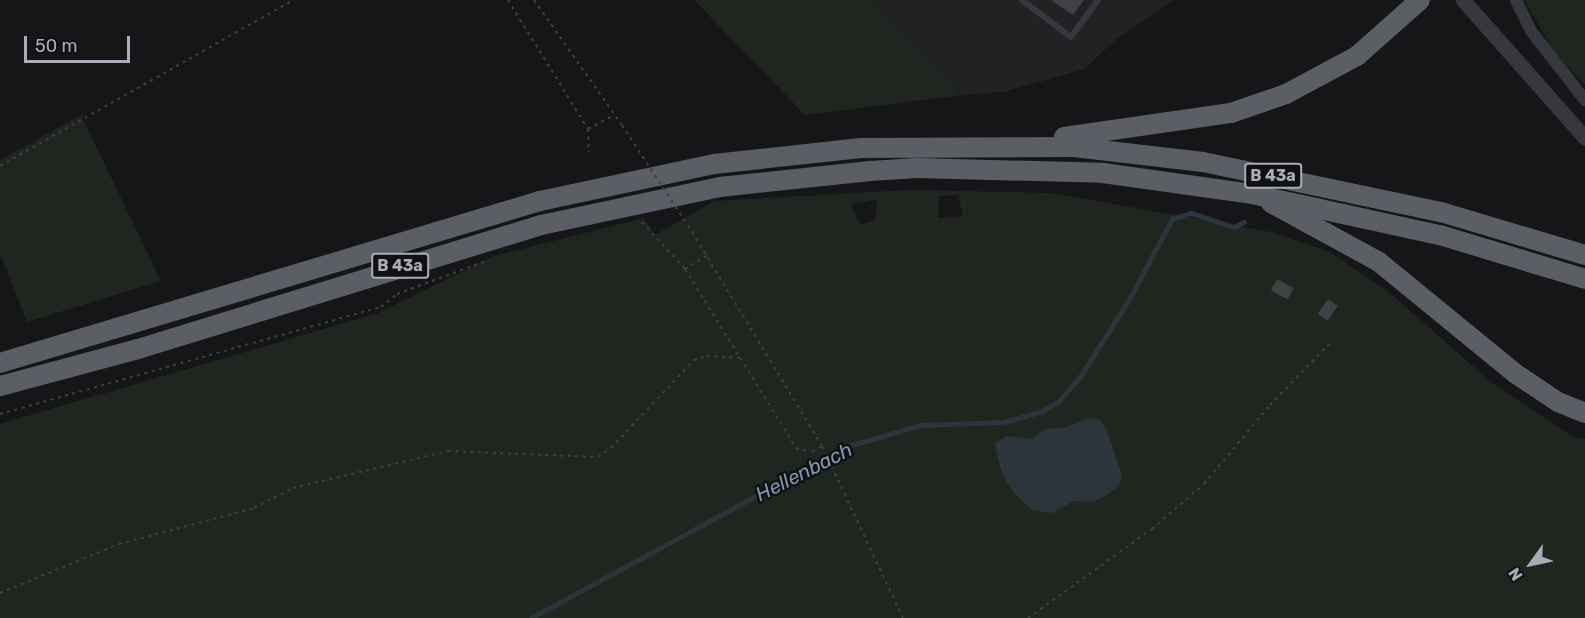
<!DOCTYPE html>
<html>
<head>
<meta charset="utf-8">
<style>
  body { margin:0 }
  #map { position:relative; width:1585px; height:618px; overflow:hidden; background:#161618; font-family:Rubik,sans-serif }
  div>[style] { position:absolute }
  .built>* { inset:0; background:#222225 }
  .green>* { inset:0; background:#1e261f }
  .water>* { inset:0; background:#2c353c }
  .stream>* { height:4.5px; margin:-2.25px; padding:0 2.25px; transform-origin:2.25px; border-radius:2.25px; background:#2c353c }
  .building>* { inset:0; background:#404145; transform-origin:0 0 }
  .path>* { height:2px; margin-top:-1px; transform-origin:0; background:repeating-linear-gradient(90deg,#3d3f44 0 3px,transparent 0 7.5px) }
  .service>* { height:6px; margin:-3px; padding:0 3px; transform-origin:3px; border-radius:3px; background:#37383d }
  .minor>* { height:12px; margin:-6px; padding:0 6px; transform-origin:6px; border-radius:6px; background:#37383d }
  .tertiary>* { height:15px; margin:-7.5px; padding:0 7.5px; transform-origin:7.5px; border-radius:7.5px; background:#37383d }
  .trunk>* { height:20px; margin:-10px; padding:0 10px; transform-origin:10px; border-radius:10px; background:#5b5e65 }
  .path-bridge>* { height:2px; margin-top:-1px; transform-origin:0; background:repeating-linear-gradient(90deg,#3d3f44 0 3px,transparent 0 7.5px) }
  span { translate:-50% -50%; white-space:nowrap; text-align:center; line-height:1.15; -webkit-text-stroke:5px #111113; paint-order:stroke }
  .shield-label span { padding:2px 4px; background:#111113; border:2px solid; border-radius:4px; -webkit-text-stroke-width:0 }
  .shield-label { font-size:16px; color:#a8adb8; font-weight:700 }
  .water-label { font-size:20px; color:#7f9bb3; font-style:italic }
  .north { position:absolute; left:1501px; top:534px; width:60px; height:60px; -webkit-text-stroke:4px #111113; paint-order:stroke; rotate:237deg; font-size:16px; font-weight:700; line-height:24px; text-align:center; color:#a8adb8 }
  .north::after { content:''; display:block; margin:auto; width:21px; height:27px; background:#a8adb8; clip-path:polygon(50% 0,100% 100%,50% 72%,0 100%) }
  .scale { position:absolute; left:24px; top:36px; width:106px; height:27px; box-sizing:border-box; border:3px solid #a8adb8; border-top:0; padding-left:8px; font-size:18px; line-height:21px; white-space:nowrap; color:#a8adb8; -webkit-text-stroke:4px #111113; paint-order:stroke }
</style>
</head>
<body>
<div id="map">
  <div class="built">
    <div style="clip-path:polygon(870px 0,1174px 0,1115px 40px,1085px 69px,1003px 92px,961px 95px)"></div>
  </div>
  <div class="green">
    <div style="clip-path:polygon(694px 0,870px 0,961px 95px,805px 115px)"></div>
    <div style="clip-path:polygon(1524px 0,1585px 0,1585px 85px,1555px 53px)"></div>
    <div style="clip-path:polygon(81px 115px,161px 281px,27px 322px,0 254px,0 160px)"></div>
    <div style="clip-path:polygon(evenodd,909px 190px,1051px 193px,1271px 232px,1330px 252px,1390px 293px,1492px 383px,1575px 438px,1585px 439px,1585px 618px,0 618px,0 424px,378px 313px,494px 256px,644px 218px,655px 235px,714px 201px,909px 190px,958px 195px,963px 216px,938px 218px,939px 196px,958px 195px,909px 190px,877px 199px,875px 220px,860px 225px,851px 204px,877px 199px)"></div>
  </div>
  <div class="water">
    <div style="clip-path:polygon(1087px 418px,1100px 420px,1106px 428px,1122px 475px,1119px 486px,1105px 496px,1093px 502px,1074px 501px,1052px 513px,1032px 510px,1015px 494px,1002px 474px,995px 443px,1007px 436px,1033px 439px,1045px 429px,1068px 427px)"></div>
  </div>
  <div class="stream">
    <div style="left:531px;top:618px;width:361px;rotate:-28.5deg"></div>
    <div style="left:848px;top:446px;width:76px;rotate:-16deg"></div>
    <div style="left:921px;top:425px;width:82px;rotate:-2.1deg"></div>
    <div style="left:1003px;top:422px;width:39px;rotate:-15deg"></div>
    <div style="left:1041px;top:412px;width:21px;rotate:-31deg"></div>
    <div style="left:1059px;top:401px;width:32px;rotate:-49deg"></div>
    <div style="left:1080px;top:377px;width:93px;rotate:-57.7deg"></div>
    <div style="left:1130px;top:298px;width:89px;rotate:-62deg"></div>
    <div style="left:1172px;top:219px;width:20px;rotate:-18deg"></div>
    <div style="left:1191px;top:213px;width:45px;rotate:18deg"></div>
    <div style="left:1234px;top:227px;width:11px;rotate:-27deg"></div>
  </div>
  <div class="building">
    <div style="clip-path:polygon(1051px 0,1084px 0,1073px 15px)"></div>
    <div style="left:1277px;top:279px;width:19px;height:13px;rotate:28deg"></div>
    <div style="left:1328px;top:299px;width:12px;height:18px;rotate:35deg"></div>
  </div>
  <div class="path">
    <div style="left:508px;top:0;width:152px;rotate:58.2deg"></div>
    <div style="left:588px;top:129px;width:23px;rotate:88deg"></div>
    <div style="left:534px;top:0;width:153px;rotate:54.9deg"></div>
    <div style="left:588px;top:129px;width:30px;rotate:-28deg"></div>
    <div style="left:0;top:166px;width:338px;rotate:-29.5deg"></div>
    <div style="left:642px;top:222px;width:64px;rotate:47.5deg"></div>
    <div style="left:685px;top:269px;width:211px;rotate:58.2deg"></div>
    <div style="left:796px;top:448px;width:16px;rotate:14deg"></div>
    <div style="left:812px;top:452px;width:12px;rotate:-31deg"></div>
    <div style="left:692px;top:232px;width:250px;rotate:58.7deg"></div>
    <div style="left:822px;top:446px;width:190px;rotate:64.8deg"></div>
    <div style="left:685px;top:269px;width:26px;rotate:-31deg"></div>
    <div style="left:0;top:414px;width:396px;rotate:-15.7deg"></div>
    <div style="left:381px;top:307px;width:21px;rotate:-39deg"></div>
    <div style="left:397px;top:294px;width:98px;rotate:-20.3deg"></div>
    <div style="left:0;top:593px;width:129px;rotate:-22.4deg"></div>
    <div style="left:119px;top:544px;width:140px;rotate:-14.9deg"></div>
    <div style="left:254px;top:508px;width:44px;rotate:-27.1deg"></div>
    <div style="left:293px;top:488px;width:159px;rotate:-13.4deg"></div>
    <div style="left:448px;top:451px;width:150px;rotate:2.3deg"></div>
    <div style="left:598px;top:457px;width:16px;rotate:-35deg"></div>
    <div style="left:611px;top:448px;width:121px;rotate:-46.7deg"></div>
    <div style="left:694px;top:360px;width:14px;rotate:-17deg"></div>
    <div style="left:707px;top:356px;width:35px;rotate:3deg"></div>
    <div style="left:1028px;top:618px;width:153px;rotate:-35.7deg"></div>
    <div style="left:1152px;top:529px;width:69px;rotate:-40.9deg"></div>
    <div style="left:1204px;top:484px;width:103px;rotate:-50.1deg"></div>
    <div style="left:1270px;top:405px;width:86px;rotate:-45.9deg"></div>
  </div>
  <div class="service">
    <div style="left:1022px;top:0;width:61px;rotate:37.1deg"></div>
    <div style="left:1071px;top:37px;width:46px;rotate:-53.9deg"></div>
  </div>
  <div class="minor">
    <div style="left:1516px;top:0;width:34px;rotate:64deg"></div>
    <div style="left:1531px;top:31px;width:88px;rotate:52deg"></div>
  </div>
  <div class="tertiary">
    <div style="left:1463px;top:0;width:184px;rotate:48.5deg"></div>
  </div>
  <div class="trunk">
    <div style="left:1064px;top:137px;width:169px;rotate:-8.2deg"></div>
    <div style="left:1231px;top:113px;width:58px;rotate:-19.1deg"></div>
    <div style="left:1286px;top:94px;width:81px;rotate:-28.2deg"></div>
    <div style="left:1357px;top:56px;width:84px;rotate:-41.6deg"></div>
    <div style="left:1271px;top:203px;width:123px;rotate:28.6deg"></div>
    <div style="left:1379px;top:262px;width:177px;rotate:39.3deg"></div>
    <div style="left:1516px;top:374px;width:50px;rotate:33.7deg"></div>
    <div style="left:1558px;top:402px;width:29px;rotate:22deg"></div>
    <div style="left:0;top:363px;width:564px;rotate:-16.7deg"></div>
    <div style="left:540px;top:201px;width:178px;rotate:-12deg"></div>
    <div style="left:714px;top:164px;width:148px;rotate:-6.2deg"></div>
    <div style="left:861px;top:148px;width:213px;rotate:-0.3deg"></div>
    <div style="left:1074px;top:147px;width:130px;rotate:6.6deg"></div>
    <div style="left:1203px;top:162px;width:243px;rotate:11.9deg"></div>
    <div style="left:1441px;top:212px;width:150px;rotate:16.6deg"></div>
    <div style="left:0;top:386px;width:143px;rotate:-15deg"></div>
    <div style="left:138px;top:349px;width:422px;rotate:-17.1deg"></div>
    <div style="left:541px;top:225px;width:183px;rotate:-12deg"></div>
    <div style="left:720px;top:187px;width:151px;rotate:-6.1deg"></div>
    <div style="left:870px;top:171px;width:47px;rotate:-3.7deg"></div>
    <div style="left:917px;top:168px;width:186px;rotate:1.5deg"></div>
    <div style="left:1103px;top:173px;width:150px;rotate:8deg"></div>
    <div style="left:1252px;top:194px;width:196px;rotate:12.4deg"></div>
    <div style="left:1443px;top:236px;width:148px;rotate:16.8deg"></div>
  </div>
  <div class="path-bridge">
    <div style="left:622px;top:125px;width:128px;rotate:56.8deg"></div>
  </div>
  <div class="shield-label">
    <span style="left:1273px;top:176px">B 43a</span>
    <span style="left:400px;top:266px">B 43a</span>
  </div>
  <div class="water-label">
    <span style="left:804px;top:472px;rotate:-27deg">Hellenbach</span>
  </div>
  <div class="north">N</div>
  <div class="scale">50 m</div>
</div>
</body>
</html>
